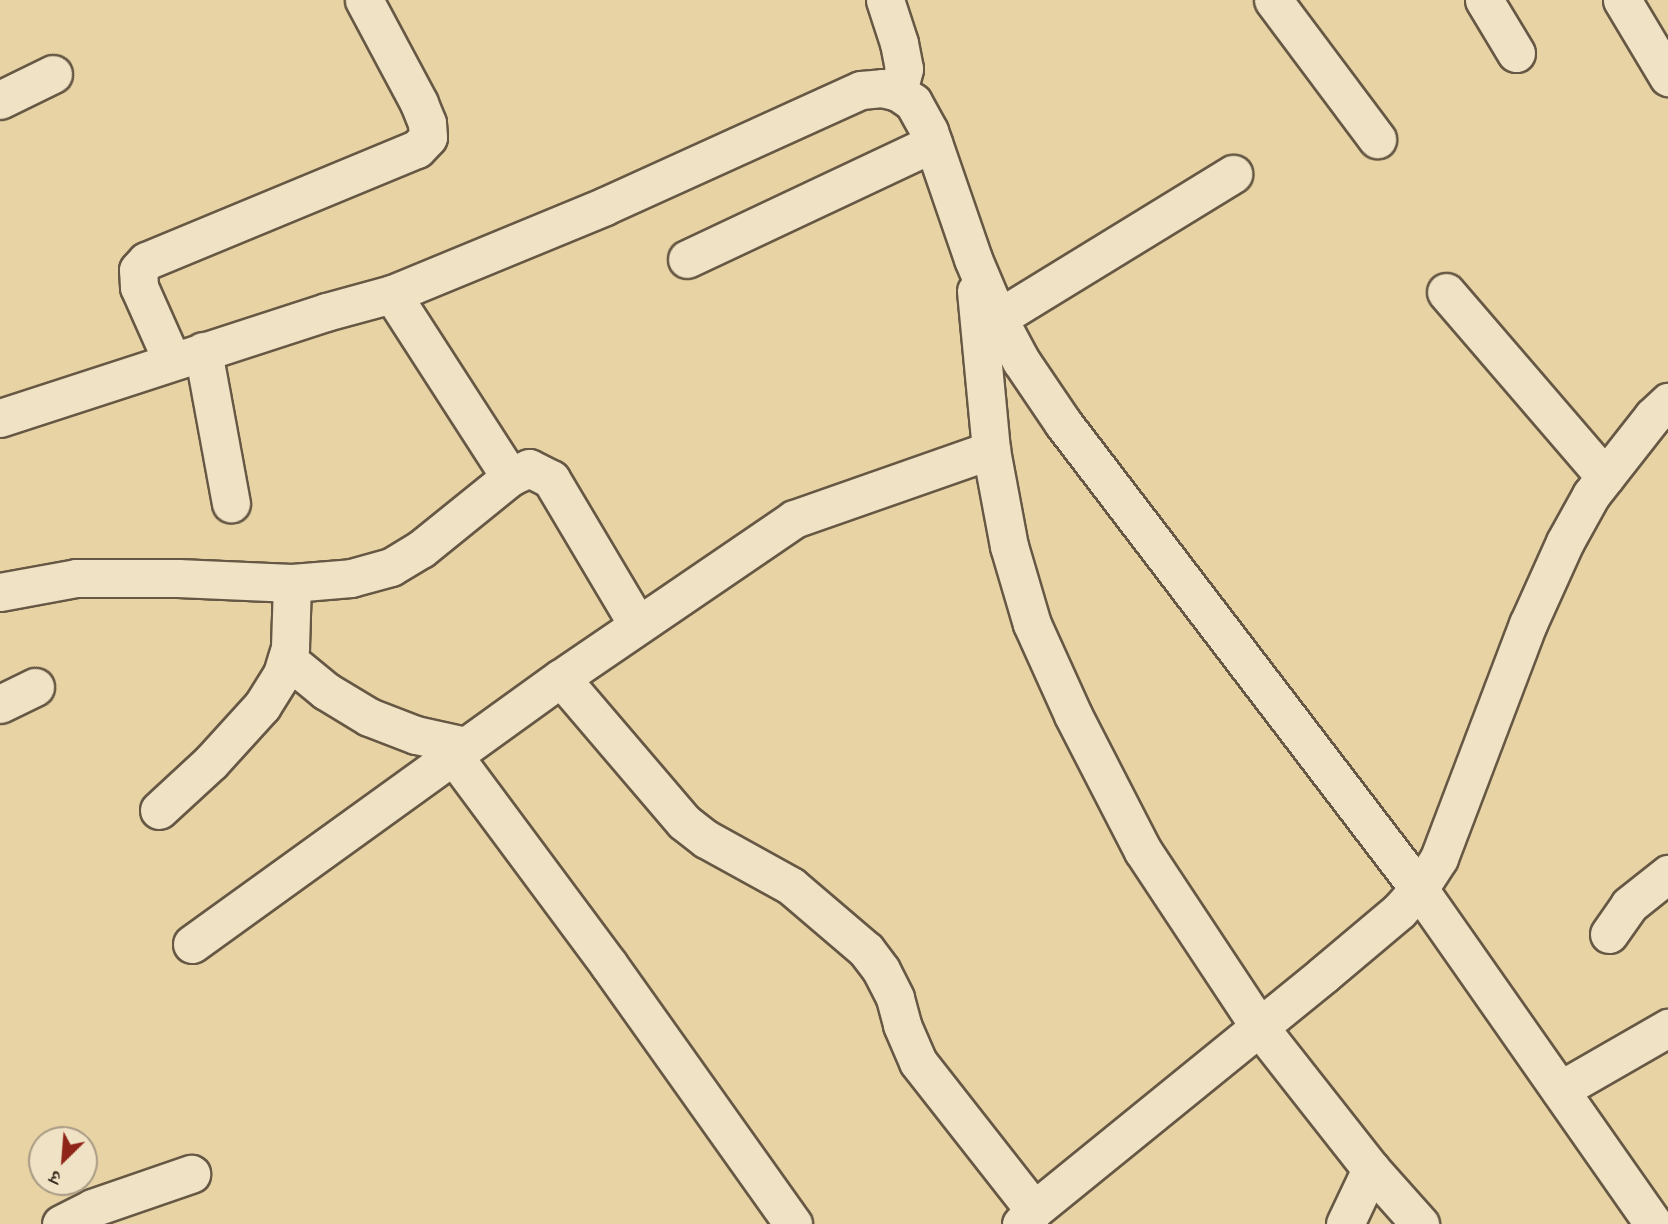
<!DOCTYPE html>
<html>
<head>
<meta charset="utf-8">
<style>
  body { margin:0 }
  #map { position:relative; width:1668px; height:1224px; overflow:hidden; background:#e8d3a5; font-family:"Gentium Book Plus","Noto Serif Devanagari",serif }
  div>[style] { position:absolute }
  .roads { filter:drop-shadow(2px 0 #665844) drop-shadow(-2px 0 #665844) drop-shadow(0 2px #665844) drop-shadow(0 -2px #665844) }
  .minor>* { height:37px; margin:-18.5px; padding:0 18.5px; transform-origin:18.5px; border-radius:18.5px; background:#f0e2c4 }
  span { translate:-50% -50%; white-space:nowrap; text-align:center; line-height:1.15; -webkit-text-stroke:6px #f0e2c4; paint-order:stroke }
  .north { position:absolute; left:28px; top:1126px; width:70px; height:70px; box-sizing:border-box; background:#f0e2c4; border:2px solid #a89a84; border-radius:50%; rotate:205deg; font-size:19px; font-weight:700; line-height:28px; text-align:center; color:#3b2f23 }
  .north::after { content:''; display:block; margin:auto; width:24px; height:32px; background:#8f2418; clip-path:polygon(50% 0,100% 100%,50% 72%,0 100%) }
</style>
</head>
<body>
<div id="map">
  <div class="roads">
    <div class="minor">
      <div style="left:885px;top:0;width:45px;rotate:72deg"></div>
      <div style="left:899px;top:43px;width:26px;rotate:79deg"></div>
      <div style="left:904px;top:69px;width:24px;rotate:105deg"></div>
      <div style="left:1273px;top:0;width:174px;rotate:53.2deg"></div>
      <div style="left:1484px;top:0;width:62px;rotate:58.9deg"></div>
      <div style="left:1622px;top:0;width:90px;rotate:59.1deg"></div>
      <div style="left:0;top:100px;width:59px;rotate:-26.1deg"></div>
      <div style="left:687px;top:259px;width:272px;rotate:-25.2deg"></div>
      <div style="left:976px;top:291px;width:160px;rotate:84.6deg"></div>
      <div style="left:991px;top:450px;width:98px;rotate:79.4deg"></div>
      <div style="left:1009px;top:546px;width:81px;rotate:73.6deg"></div>
      <div style="left:1032px;top:624px;width:100px;rotate:65.7deg"></div>
      <div style="left:1073px;top:715px;width:153px;rotate:62.8deg"></div>
      <div style="left:1143px;top:851px;width:212px;rotate:56.5deg"></div>
      <div style="left:1260px;top:1028px;width:179px;rotate:51.8deg"></div>
      <div style="left:1371px;top:1169px;width:74px;rotate:48.3deg"></div>
      <div style="left:1446px;top:292px;width:244px;rotate:49.3deg"></div>
      <div style="left:392px;top:294px;width:218px;rotate:57.2deg"></div>
      <div style="left:998px;top:318px;width:276px;rotate:-31.5deg"></div>
      <div style="left:203px;top:351px;width:155px;rotate:79.6deg"></div>
      <div style="left:172px;top:361px;width:81px;rotate:-114deg"></div>
      <div style="left:139px;top:287px;width:17px;rotate:-93deg"></div>
      <div style="left:138px;top:270px;width:12px;rotate:-48deg"></div>
      <div style="left:146px;top:261px;width:293px;rotate:-22.5deg"></div>
      <div style="left:417px;top:149px;width:16px;rotate:-47deg"></div>
      <div style="left:428px;top:137px;width:14px;rotate:-94deg"></div>
      <div style="left:427px;top:123px;width:22px;rotate:-112deg"></div>
      <div style="left:419px;top:103px;width:117px;rotate:-118.1deg"></div>
      <div style="left:0;top:418px;width:343px;rotate:-18deg"></div>
      <div style="left:326px;top:312px;width:68px;rotate:-15.3deg"></div>
      <div style="left:392px;top:294px;width:230px;rotate:-22.4deg"></div>
      <div style="left:605px;top:206px;width:281px;rotate:-24.4deg"></div>
      <div style="left:861px;top:90px;width:21px;rotate:-5deg"></div>
      <div style="left:882px;top:88px;width:16px;rotate:14deg"></div>
      <div style="left:898px;top:92px;width:18px;rotate:34deg"></div>
      <div style="left:913px;top:102px;width:33px;rotate:61deg"></div>
      <div style="left:929px;top:131px;width:135px;rotate:71deg"></div>
      <div style="left:973px;top:259px;width:64px;rotate:67deg"></div>
      <div style="left:998px;top:318px;width:49px;rotate:61.9deg"></div>
      <div style="left:1021px;top:361px;width:75px;rotate:55.9deg"></div>
      <div style="left:1063px;top:423px;width:586px;rotate:52.62deg"></div>
      <div style="left:1419px;top:889px;width:409px;rotate:55deg"></div>
      <div style="left:0;top:592px;width:77px;rotate:-10.4deg"></div>
      <div style="left:76px;top:578px;width:102px"></div>
      <div style="left:178px;top:578px;width:114px;rotate:2.5deg"></div>
      <div style="left:292px;top:583px;width:59px;rotate:-4.8deg"></div>
      <div style="left:351px;top:578px;width:41px;rotate:-15.4deg"></div>
      <div style="left:391px;top:567px;width:35px;rotate:-31deg"></div>
      <div style="left:421px;top:549px;width:114px;rotate:-39deg"></div>
      <div style="left:510px;top:477px;width:21px;rotate:-25deg"></div>
      <div style="left:529px;top:468px;width:25px;rotate:27deg"></div>
      <div style="left:551px;top:479px;width:169px;rotate:59.3deg"></div>
      <div style="left:287px;top:659px;width:50px;rotate:39.4deg"></div>
      <div style="left:326px;top:691px;width:50px;rotate:31.2deg"></div>
      <div style="left:369px;top:717px;width:50px;rotate:21deg"></div>
      <div style="left:416px;top:735px;width:51px;rotate:12.4deg"></div>
      <div style="left:561px;top:678px;width:189px;rotate:49.5deg"></div>
      <div style="left:684px;top:822px;width:28px;rotate:38deg"></div>
      <div style="left:706px;top:839px;width:97px;rotate:28.9deg"></div>
      <div style="left:791px;top:886px;width:99px;rotate:40.5deg"></div>
      <div style="left:866px;top:950px;width:25px;rotate:53deg"></div>
      <div style="left:881px;top:970px;width:31px;rotate:63deg"></div>
      <div style="left:895px;top:998px;width:28px;rotate:75deg"></div>
      <div style="left:902px;top:1025px;width:40px;rotate:66.6deg"></div>
      <div style="left:918px;top:1062px;width:188px;rotate:51.9deg"></div>
      <div style="left:0;top:704px;width:39px;rotate:-26deg"></div>
      <div style="left:453px;top:755px;width:262px;rotate:53.4deg"></div>
      <div style="left:609px;top:965px;width:318px;rotate:54.6deg"></div>
      <div style="left:159px;top:810px;width:71px;rotate:-42.7deg"></div>
      <div style="left:211px;top:762px;width:76px;rotate:-47.7deg"></div>
      <div style="left:262px;top:706px;width:38px;rotate:-58deg"></div>
      <div style="left:282px;top:674px;width:28px;rotate:-73deg"></div>
      <div style="left:290px;top:647px;width:64px;rotate:-88.2deg"></div>
      <div style="left:1609px;top:934px;width:35px;rotate:-55deg"></div>
      <div style="left:1629px;top:905px;width:50px;rotate:-38.5deg"></div>
      <div style="left:192px;top:944px;width:455px;rotate:-35.8deg"></div>
      <div style="left:561px;top:678px;width:282px;rotate:-34.3deg"></div>
      <div style="left:794px;top:519px;width:209px;rotate:-19.3deg"></div>
      <div style="left:1560px;top:1090px;width:125px;rotate:-29.9deg"></div>
      <div style="left:61px;top:1224px;width:35px;rotate:-27deg"></div>
      <div style="left:92px;top:1208px;width:105px;rotate:-19deg"></div>
      <div style="left:1021px;top:1224px;width:19px;rotate:-47deg"></div>
      <div style="left:1034px;top:1210px;width:372px;rotate:-39.1deg"></div>
      <div style="left:1323px;top:975px;width:99px;rotate:-40.1deg"></div>
      <div style="left:1399px;top:911px;width:30px;rotate:-48deg"></div>
      <div style="left:1419px;top:889px;width:37px;rotate:-57deg"></div>
      <div style="left:1439px;top:858px;width:250px;rotate:-69.2deg"></div>
      <div style="left:1528px;top:624px;width:90px;rotate:-65.7deg"></div>
      <div style="left:1565px;top:542px;width:54px;rotate:-61deg"></div>
      <div style="left:1591px;top:495px;width:100px;rotate:-51.9deg"></div>
      <div style="left:1653px;top:416px;width:21px;rotate:-43deg"></div>
      <div style="left:1345px;top:1224px;width:61px;rotate:-64.7deg"></div>
    </div>
  </div>
  <div class="north">उ</div>
</div>
</body>
</html>
